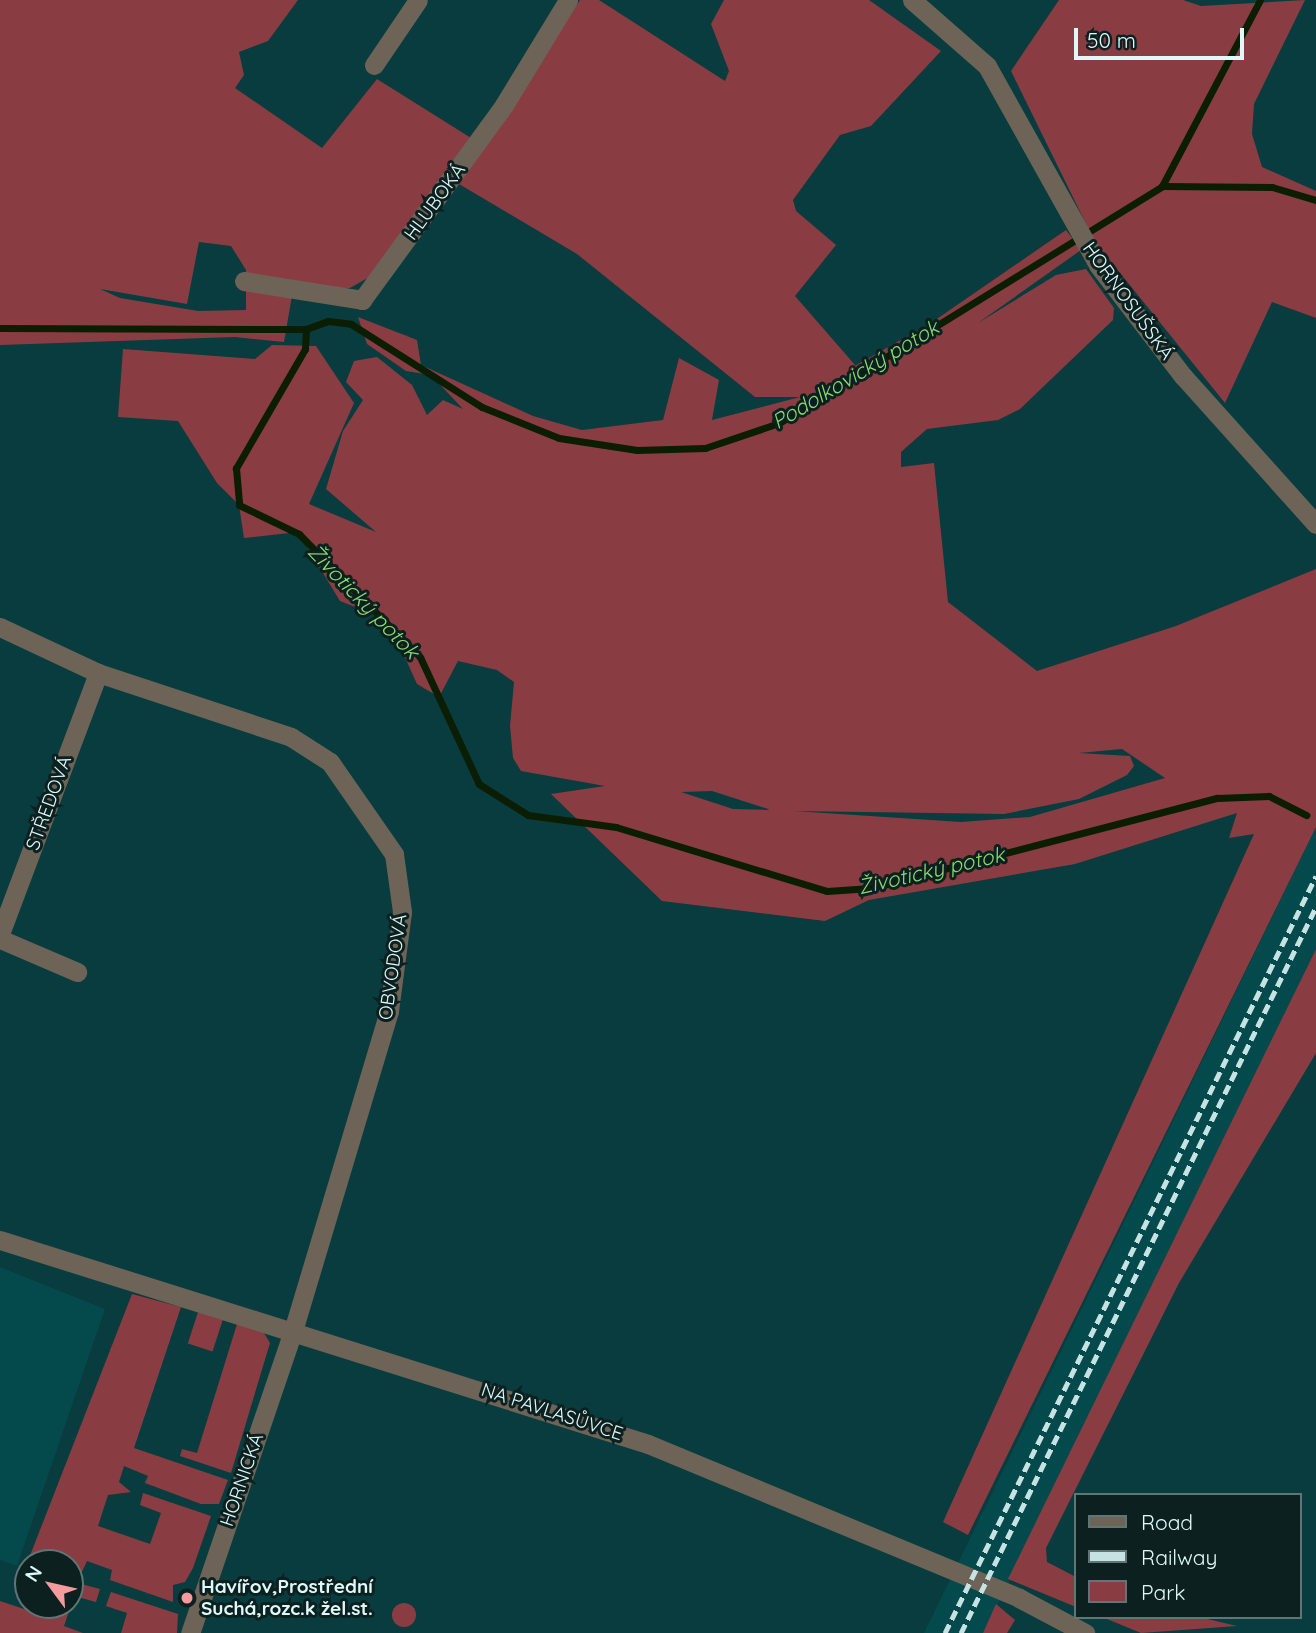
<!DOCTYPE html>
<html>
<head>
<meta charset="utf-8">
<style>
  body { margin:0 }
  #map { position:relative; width:1316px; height:1633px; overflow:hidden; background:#083c3e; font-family:Quicksand,sans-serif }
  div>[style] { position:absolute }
  .built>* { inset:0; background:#04494c }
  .green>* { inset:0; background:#893d42; transform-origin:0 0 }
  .round { border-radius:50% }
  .stream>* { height:7px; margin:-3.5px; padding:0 3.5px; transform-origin:3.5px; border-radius:3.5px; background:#0b1e04 }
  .minor>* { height:19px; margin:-9.5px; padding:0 9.5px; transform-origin:9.5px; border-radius:9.5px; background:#6d6457 }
  .tertiary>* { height:19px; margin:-9.5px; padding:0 9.5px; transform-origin:9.5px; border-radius:9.5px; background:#6d6457 }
  .rail>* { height:5px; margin-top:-2.5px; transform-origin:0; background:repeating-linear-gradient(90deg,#c6e2e3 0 10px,transparent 0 15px) }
  .dots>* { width:19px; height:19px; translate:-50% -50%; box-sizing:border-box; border:4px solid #0c2020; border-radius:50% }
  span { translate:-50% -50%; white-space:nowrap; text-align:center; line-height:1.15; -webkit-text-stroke:6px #0c2020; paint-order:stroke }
  .street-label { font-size:19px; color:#dff8f8 }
  .poi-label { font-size:19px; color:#dff8f8; font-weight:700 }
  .left { translate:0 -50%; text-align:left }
  .water-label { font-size:21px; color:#8adb6e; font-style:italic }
  .legend { position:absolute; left:1074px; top:1493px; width:228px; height:126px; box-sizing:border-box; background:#0c2020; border:2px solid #607676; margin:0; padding:9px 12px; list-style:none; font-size:21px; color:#dff8f8 }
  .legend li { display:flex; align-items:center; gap:14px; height:35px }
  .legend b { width:35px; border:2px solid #607676 }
  .north { position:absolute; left:14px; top:1549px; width:70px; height:70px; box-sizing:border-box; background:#0c2020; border:2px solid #607676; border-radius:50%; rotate:303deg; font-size:19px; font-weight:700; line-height:28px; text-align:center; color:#dff8f8 }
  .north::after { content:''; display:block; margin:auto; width:24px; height:32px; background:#f59b9d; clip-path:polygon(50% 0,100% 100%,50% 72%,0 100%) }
  .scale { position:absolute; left:1074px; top:28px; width:170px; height:32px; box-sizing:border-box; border:4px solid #dff8f8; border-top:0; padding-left:9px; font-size:21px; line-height:24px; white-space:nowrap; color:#dff8f8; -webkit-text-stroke:5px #0c2020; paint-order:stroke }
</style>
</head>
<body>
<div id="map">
  <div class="built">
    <div style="clip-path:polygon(1316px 827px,1316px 949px,984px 1633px,924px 1633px)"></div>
    <div style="clip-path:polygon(0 1267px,105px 1309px,17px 1566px,0 1560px)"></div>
  </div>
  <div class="green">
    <div style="clip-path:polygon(evenodd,0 0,298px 0,268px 41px,239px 52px,244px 75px,235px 88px,322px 148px,377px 79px,471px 138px,373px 275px,350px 288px,293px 290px,284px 342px,235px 337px,0 345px,0 0,199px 242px,231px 246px,246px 270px,246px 310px,198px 311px,120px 298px,100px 289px,187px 304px,199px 242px)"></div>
    <div style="clip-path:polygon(evenodd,580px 0,599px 0,725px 81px,729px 71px,711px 24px,724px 0,869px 0,941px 51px,871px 126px,840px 135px,793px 200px,796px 211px,836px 245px,795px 296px,855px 365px,851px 368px,931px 323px,1066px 230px,1081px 250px,978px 323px,1056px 275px,1086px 269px,1114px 308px,1113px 320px,1020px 409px,998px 420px,927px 429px,901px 452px,901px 467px,934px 463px,948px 602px,1037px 671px,1176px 626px,1316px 569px,1316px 827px,968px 1535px,943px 1522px,1254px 834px,1229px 838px,1237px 813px,1075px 864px,869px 900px,825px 921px,662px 901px,551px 794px,605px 786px,521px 771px,513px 758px,510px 726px,514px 682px,497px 670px,458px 661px,439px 697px,417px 684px,388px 620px,340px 601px,298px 532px,244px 538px,239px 505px,217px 483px,178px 421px,118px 417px,123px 349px,255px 359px,272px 345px,316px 346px,354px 403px,309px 504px,376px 532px,326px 489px,343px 431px,363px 400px,346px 382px,354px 361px,377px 357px,412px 385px,427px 415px,443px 400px,463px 409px,431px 375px,406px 371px,367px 344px,358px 317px,417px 340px,421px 365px,533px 416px,582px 430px,663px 420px,679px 358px,719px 380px,712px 420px,800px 397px,755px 397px,577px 254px,459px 184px,580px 0,1122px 749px,1165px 778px,1030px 817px,961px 822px,794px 811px,1004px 814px,1079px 799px,1127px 775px,1134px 766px,1130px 756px,1079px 753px,1122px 749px,580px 0,712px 791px,768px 809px,769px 810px,733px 809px,681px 792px,712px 791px)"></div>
    <div style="clip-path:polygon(1059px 0,1183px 0,1201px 6px,1305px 0,1254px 104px,1252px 134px,1262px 167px,1316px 191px,1316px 318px,1272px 302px,1225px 403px,1095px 242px,1011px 71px)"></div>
    <div style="clip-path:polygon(1316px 949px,1316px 1053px,1179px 1283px,1046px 1548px,1047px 1562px,1076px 1577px,1076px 1607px,1008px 1579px)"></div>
    <div style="clip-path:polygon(132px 1294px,181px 1307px,134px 1448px,228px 1480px,219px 1504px,201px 1504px,145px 1483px,148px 1476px,124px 1466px,119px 1482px,131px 1492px,108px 1495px,98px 1526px,150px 1544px,161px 1513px,140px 1505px,143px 1493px,211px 1516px,193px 1568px,185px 1582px,173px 1585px,173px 1602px,110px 1580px,112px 1570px,87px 1561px,80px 1576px,70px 1576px,70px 1563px,28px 1563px,24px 1571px)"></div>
    <div style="left:198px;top:1312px;width:26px;height:33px;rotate:18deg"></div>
    <div style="clip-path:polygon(237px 1324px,264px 1333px,270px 1343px,231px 1473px,180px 1456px,182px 1449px,197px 1453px)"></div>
    <div style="clip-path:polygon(70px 1581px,100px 1589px,96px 1602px,74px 1596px,64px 1626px,83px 1633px,0 1633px,0 1601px,27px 1610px,29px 1605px,70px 1605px)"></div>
    <div style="clip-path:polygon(111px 1592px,178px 1614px,177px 1633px,121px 1633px,127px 1613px,106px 1606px)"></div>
    <div class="round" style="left:392px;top:1603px;width:24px;height:24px"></div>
    <div style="clip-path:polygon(996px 1604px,1015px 1620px,1007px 1633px,983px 1633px)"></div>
    <div style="clip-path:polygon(1102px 1617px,1199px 1617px,1237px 1626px,1141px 1633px)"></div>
  </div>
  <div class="stream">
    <div style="left:1162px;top:186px;width:210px;rotate:-62.2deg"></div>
    <div style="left:0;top:328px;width:306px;rotate:0.2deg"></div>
    <div style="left:306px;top:329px;width:20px;rotate:93deg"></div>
    <div style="left:305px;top:349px;width:138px;rotate:120.1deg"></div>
    <div style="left:236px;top:468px;width:37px;rotate:85deg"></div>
    <div style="left:239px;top:505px;width:67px;rotate:25.8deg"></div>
    <div style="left:299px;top:534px;width:173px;rotate:45.5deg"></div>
    <div style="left:420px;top:657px;width:140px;rotate:65.1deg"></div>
    <div style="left:479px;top:784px;width:58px;rotate:32.3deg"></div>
    <div style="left:528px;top:815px;width:89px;rotate:7.8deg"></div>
    <div style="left:616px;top:827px;width:220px;rotate:16.9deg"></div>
    <div style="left:827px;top:891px;width:44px;rotate:-3.9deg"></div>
    <div style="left:871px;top:888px;width:358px;rotate:-14.6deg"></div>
    <div style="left:1217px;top:798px;width:52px;rotate:-2.2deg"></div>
    <div style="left:1269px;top:796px;width:42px;rotate:27.2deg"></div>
    <div style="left:306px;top:329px;width:23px;rotate:-20deg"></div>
    <div style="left:328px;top:321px;width:23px;rotate:7deg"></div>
    <div style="left:351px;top:324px;width:155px;rotate:32.4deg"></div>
    <div style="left:482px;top:407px;width:83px;rotate:21.9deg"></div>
    <div style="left:559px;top:438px;width:79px;rotate:8.7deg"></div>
    <div style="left:637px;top:450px;width:68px;rotate:-1.7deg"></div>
    <div style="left:705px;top:448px;width:78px;rotate:-18.7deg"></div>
    <div style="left:779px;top:423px;width:450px;rotate:-31.7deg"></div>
    <div style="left:1162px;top:186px;width:110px;rotate:0.5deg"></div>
    <div style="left:1272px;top:187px;width:46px;rotate:16.5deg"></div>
  </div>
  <div class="minor">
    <div style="left:374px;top:65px;width:78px;rotate:-55.9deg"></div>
    <div style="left:244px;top:281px;width:120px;rotate:9.1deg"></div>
    <div style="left:362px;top:300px;width:241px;rotate:-53.9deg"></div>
    <div style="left:504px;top:105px;width:123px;rotate:-58.6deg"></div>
    <div style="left:0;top:627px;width:108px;rotate:25.1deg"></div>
    <div style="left:98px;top:673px;width:203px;rotate:18.3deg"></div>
    <div style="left:291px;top:737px;width:46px;rotate:32.7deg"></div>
    <div style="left:330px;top:762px;width:112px;rotate:55.2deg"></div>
    <div style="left:394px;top:854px;width:59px;rotate:82.1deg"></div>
    <div style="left:402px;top:912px;width:100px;rotate:97.5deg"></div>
    <div style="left:389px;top:1011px;width:331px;rotate:106.7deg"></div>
    <div style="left:294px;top:1328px;width:322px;rotate:108.8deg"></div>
    <div style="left:0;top:934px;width:279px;rotate:-69.4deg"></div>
    <div style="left:0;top:939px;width:84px;rotate:23.2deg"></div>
    <div style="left:0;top:1240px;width:679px;rotate:17.47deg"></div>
    <div style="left:648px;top:1444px;width:402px;rotate:22.5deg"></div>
    <div style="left:1019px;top:1598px;width:75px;rotate:27.9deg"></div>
  </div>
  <div class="tertiary">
    <div style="left:912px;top:0;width:100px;rotate:41.3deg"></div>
    <div style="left:987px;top:66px;width:228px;rotate:60.8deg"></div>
    <div style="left:1098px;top:265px;width:140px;rotate:52.6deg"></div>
    <div style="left:1183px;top:376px;width:199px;rotate:48.1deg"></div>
  </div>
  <div class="rail">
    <div style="left:945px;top:1633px;width:843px;rotate:-63.89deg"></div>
    <div style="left:961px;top:1633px;width:808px;rotate:-63.94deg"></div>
  </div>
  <div class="dots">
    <div style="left:187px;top:1598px;background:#f59b9d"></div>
  </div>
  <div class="street-label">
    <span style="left:435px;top:202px;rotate:-54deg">HLUBOKÁ</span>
    <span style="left:1128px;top:301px;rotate:54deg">HORNOSUŠSKÁ</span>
    <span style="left:49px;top:803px;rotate:-70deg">STŘEDOVÁ</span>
    <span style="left:393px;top:967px;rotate:-82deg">OBVODOVÁ</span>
    <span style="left:552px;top:1412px;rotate:18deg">NA PAVLASŮVCE</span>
    <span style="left:242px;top:1480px;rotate:-71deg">HORNICKÁ</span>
  </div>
  <div class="poi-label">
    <span class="left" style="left:201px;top:1598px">Havířov,Prostřední<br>Suchá,rozc.k žel.st.</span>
  </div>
  <div class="water-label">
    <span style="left:855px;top:374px;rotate:-31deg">Podolkovický potok</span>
    <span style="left:364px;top:601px;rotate:46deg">Životický potok</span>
    <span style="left:931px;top:870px;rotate:-13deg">Životický potok</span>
  </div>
  <ul class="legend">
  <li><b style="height:9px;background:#6d6457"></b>Road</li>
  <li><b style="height:9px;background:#c6e2e3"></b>Railway</li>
  <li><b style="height:19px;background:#893d42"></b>Park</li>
  </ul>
  <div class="north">N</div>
  <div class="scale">50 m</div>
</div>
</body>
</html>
